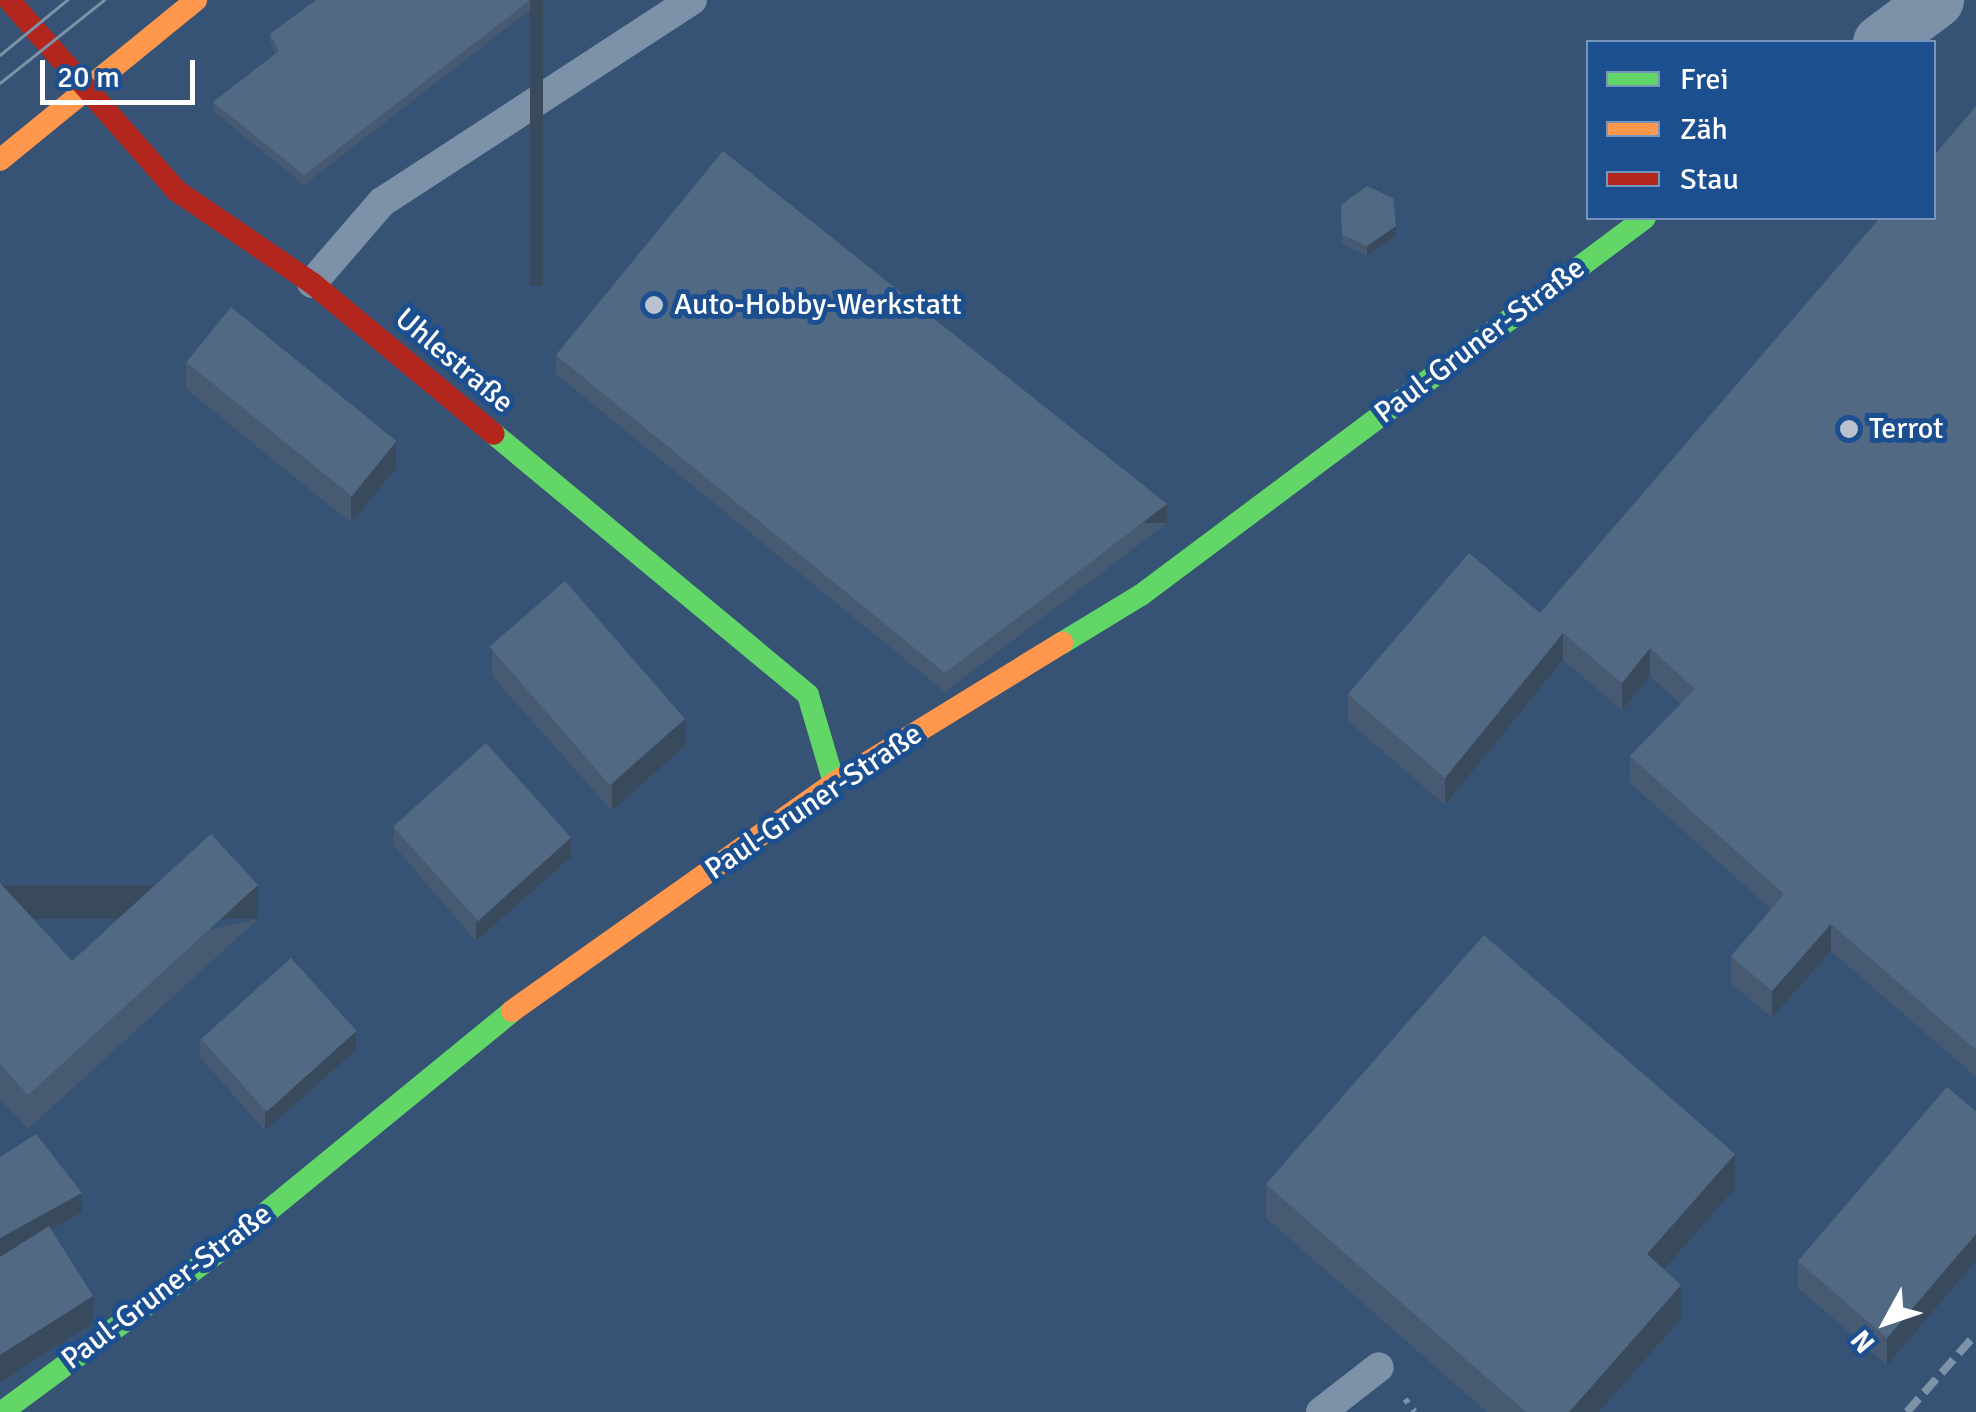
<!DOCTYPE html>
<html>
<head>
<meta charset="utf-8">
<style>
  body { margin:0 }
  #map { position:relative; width:1976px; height:1412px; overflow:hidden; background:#365274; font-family:Signika,sans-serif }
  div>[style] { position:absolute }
  .path>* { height:6px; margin-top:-3px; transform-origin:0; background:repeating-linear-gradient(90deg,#7d92a8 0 5px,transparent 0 13px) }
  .lane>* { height:30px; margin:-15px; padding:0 15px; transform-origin:15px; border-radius:15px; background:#7d92a8 }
  .street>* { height:55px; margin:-27.5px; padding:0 27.5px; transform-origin:27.5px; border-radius:27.5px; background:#7d92a8 }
  .fast>* { height:22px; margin:-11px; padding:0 11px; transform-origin:11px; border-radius:11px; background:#63d668 }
  .slow>* { height:22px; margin:-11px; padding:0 11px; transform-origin:11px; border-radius:11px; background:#ff974d }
  .jam>* { height:22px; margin:-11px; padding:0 11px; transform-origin:11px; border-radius:11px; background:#b3261e }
  .tram>* { height:2.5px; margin:-1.25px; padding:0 1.25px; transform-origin:1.25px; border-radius:1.25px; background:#7e92a7 }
  .rail>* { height:8px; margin-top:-4px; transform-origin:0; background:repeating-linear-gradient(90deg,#7e92a7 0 18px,transparent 0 26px) }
  .wall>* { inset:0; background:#475a72 }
  .shaded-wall>* { inset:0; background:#394a5c; transform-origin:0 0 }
  .building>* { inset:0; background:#526984; transform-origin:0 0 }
  .dots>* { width:28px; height:28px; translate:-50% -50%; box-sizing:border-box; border:5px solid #1b4f8f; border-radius:50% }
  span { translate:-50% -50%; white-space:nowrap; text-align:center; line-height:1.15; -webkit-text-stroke:10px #1b4f8f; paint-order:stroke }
  .poi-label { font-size:30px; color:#fff }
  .left { translate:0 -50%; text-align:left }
  .street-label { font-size:30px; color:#fff }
  .legend { position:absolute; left:1586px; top:40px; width:350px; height:180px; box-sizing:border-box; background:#1b4f8f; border:2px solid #7695bc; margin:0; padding:12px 18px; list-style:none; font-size:30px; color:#fff }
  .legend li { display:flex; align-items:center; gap:20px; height:50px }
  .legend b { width:50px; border:2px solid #7695bc }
  .north { position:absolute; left:1836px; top:1272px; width:100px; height:100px; -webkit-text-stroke:8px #1b4f8f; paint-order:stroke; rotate:230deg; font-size:28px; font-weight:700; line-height:40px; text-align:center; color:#fff }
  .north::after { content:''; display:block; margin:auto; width:35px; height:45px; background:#fff; clip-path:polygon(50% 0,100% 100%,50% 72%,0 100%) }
  .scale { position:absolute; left:40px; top:60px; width:155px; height:45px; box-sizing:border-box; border:5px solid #fff; border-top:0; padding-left:12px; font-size:30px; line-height:35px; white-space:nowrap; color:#fff; -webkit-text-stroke:8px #1b4f8f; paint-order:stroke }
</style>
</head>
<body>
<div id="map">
  <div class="path">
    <div style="left:1405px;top:1399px;width:16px;rotate:52deg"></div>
  </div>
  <div class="lane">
    <div style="left:312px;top:283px;width:107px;rotate:-49.2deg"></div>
    <div style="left:382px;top:202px;width:370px;rotate:-33.1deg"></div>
    <div style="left:1321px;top:1412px;width:73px;rotate:-37.8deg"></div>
  </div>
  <div class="street">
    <div style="left:1880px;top:42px;width:70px;rotate:-36.9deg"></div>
  </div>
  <div class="fast">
    <div style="left:494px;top:434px;width:408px;rotate:39.7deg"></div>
    <div style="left:808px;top:695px;width:92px;rotate:73.5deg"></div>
    <div style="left:1062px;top:643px;width:92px;rotate:-31.3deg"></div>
    <div style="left:1141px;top:595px;width:629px;rotate:-36.8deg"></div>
    <div style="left:2px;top:1412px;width:269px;rotate:-36.5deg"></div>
    <div style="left:218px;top:1252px;width:380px;rotate:-39.3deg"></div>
  </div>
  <div class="slow">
    <div style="left:0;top:160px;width:253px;rotate:-39.2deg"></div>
    <div style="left:512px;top:1011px;width:395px;rotate:-35.3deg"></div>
    <div style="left:834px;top:783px;width:268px;rotate:-31.6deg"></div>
  </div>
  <div class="jam">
    <div style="left:9px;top:0;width:254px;rotate:48.7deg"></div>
    <div style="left:177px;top:191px;width:163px;rotate:34.3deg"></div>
    <div style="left:312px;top:283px;width:236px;rotate:39.7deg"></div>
  </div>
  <div class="tram">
    <div style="left:0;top:55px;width:87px;rotate:-39.4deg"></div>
    <div style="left:0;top:83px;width:133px;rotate:-38.6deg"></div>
  </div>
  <div class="rail">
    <div style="left:1907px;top:1412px;width:104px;rotate:-48.5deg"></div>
  </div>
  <div class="wall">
    <div style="clip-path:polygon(316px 0,543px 0,304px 185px,213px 111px,213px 102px,276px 54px,270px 44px,270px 34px)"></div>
    <div style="clip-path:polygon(1976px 106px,1976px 1077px,1831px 951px,1772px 1018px,1731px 983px,1731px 956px,1771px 909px,1630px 783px,1630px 756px,1681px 704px,1650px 676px,1622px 710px,1563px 660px,1445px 805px,1348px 721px,1348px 694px,1540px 613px)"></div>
    <div style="clip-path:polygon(1341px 215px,1396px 236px,1367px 256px,1342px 244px)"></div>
    <div style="clip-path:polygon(556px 355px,1167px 523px,945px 692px,556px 374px)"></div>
    <div style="clip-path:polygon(186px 362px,396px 468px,351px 523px,186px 389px)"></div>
    <div style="clip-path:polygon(492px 649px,686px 745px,612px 811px,492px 676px)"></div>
    <div style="clip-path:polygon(394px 827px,571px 857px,476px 941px,394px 846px)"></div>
    <div style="clip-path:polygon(0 883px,72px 961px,258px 919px,28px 1129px,0 1099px)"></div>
    <div style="clip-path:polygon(200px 1038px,356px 1050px,265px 1131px,200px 1057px)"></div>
    <div style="clip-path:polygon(1947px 1087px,1887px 1365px,1798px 1288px,1798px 1261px)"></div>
    <div style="clip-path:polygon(1266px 1184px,1735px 1188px,1664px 1269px,1681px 1319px,1599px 1412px,1487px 1412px,1266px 1218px)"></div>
  </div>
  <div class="shaded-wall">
    <div style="left:530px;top:0;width:13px;height:286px"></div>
    <div style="clip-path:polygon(1396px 226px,1396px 236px,1367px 256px,1367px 246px)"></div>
    <div style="clip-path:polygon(396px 441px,396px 468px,351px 523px,351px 496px)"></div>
    <div style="left:1167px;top:504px;width:19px;height:279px;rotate:90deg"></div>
    <div style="clip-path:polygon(1563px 633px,1563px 660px,1445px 805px,1445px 778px)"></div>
    <div style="clip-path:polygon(1650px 648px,1650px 676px,1622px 710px,1622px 683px)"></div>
    <div style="clip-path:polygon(686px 718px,686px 745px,612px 811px,612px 784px)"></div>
    <div style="clip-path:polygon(571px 838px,571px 857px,476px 941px,476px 922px)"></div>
    <div style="left:258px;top:885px;width:34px;height:311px;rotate:90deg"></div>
    <div style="clip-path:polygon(1831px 924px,1831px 951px,1772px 1018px,1772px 991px)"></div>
    <div style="clip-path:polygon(356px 1031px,356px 1050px,265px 1131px,265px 1112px)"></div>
    <div style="clip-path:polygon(1735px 1154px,1735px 1188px,1647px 1289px,1647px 1254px)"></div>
    <div style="clip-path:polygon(82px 1193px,82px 1212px,0 1257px,0 1238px)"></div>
    <div style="clip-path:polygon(1976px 1234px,1976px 1261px,1887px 1365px,1887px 1338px)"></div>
    <div style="clip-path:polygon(1681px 1285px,1681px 1319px,1599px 1412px,1569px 1412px)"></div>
    <div style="clip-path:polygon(93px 1296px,93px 1323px,0 1382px,0 1355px)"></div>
  </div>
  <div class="building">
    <div style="clip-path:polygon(316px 0,530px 0,304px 175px,213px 102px,279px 51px,270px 34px)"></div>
    <div style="clip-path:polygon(1976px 106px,1976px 1050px,1831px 924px,1772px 991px,1731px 956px,1784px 894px,1630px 756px,1695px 689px,1650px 648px,1622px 683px,1563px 633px,1445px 778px,1348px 694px,1469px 553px,1540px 613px,1880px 218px,1934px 218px,1934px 156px)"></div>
    <div style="clip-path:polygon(723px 151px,1167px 504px,945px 673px,556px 355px)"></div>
    <div style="clip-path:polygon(1367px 186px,1393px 198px,1396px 226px,1367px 246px,1342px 234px,1341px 205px)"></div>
    <div style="left:231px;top:307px;width:213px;height:71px;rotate:39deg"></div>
    <div style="left:565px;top:581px;width:183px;height:100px;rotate:49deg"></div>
    <div style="left:486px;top:743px;width:127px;height:125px;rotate:48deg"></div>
    <div style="clip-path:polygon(211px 834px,258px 885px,28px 1095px,0 1064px,0 883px,72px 961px)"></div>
    <div style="clip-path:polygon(1484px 935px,1735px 1154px,1647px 1254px,1681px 1285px,1569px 1412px,1526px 1412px,1266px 1184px)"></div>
    <div style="left:291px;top:958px;width:98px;height:121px;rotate:48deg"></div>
    <div style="clip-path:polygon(1947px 1087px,1976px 1111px,1976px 1234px,1887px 1338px,1798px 1261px)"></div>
    <div style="clip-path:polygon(36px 1134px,82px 1193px,0 1238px,0 1157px)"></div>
    <div style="clip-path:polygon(49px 1226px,93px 1296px,0 1355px,0 1257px)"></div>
  </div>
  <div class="dots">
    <div style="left:654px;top:305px;background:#b9c2ce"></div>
    <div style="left:1849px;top:429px;background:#b9c2ce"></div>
  </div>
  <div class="poi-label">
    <span class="left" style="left:674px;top:305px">Auto-Hobby-Werkstatt</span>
    <span class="left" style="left:1869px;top:429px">Terrot</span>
  </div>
  <div class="street-label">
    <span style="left:1480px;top:341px;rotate:-37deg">Paul-Gruner-Straße</span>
    <span style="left:454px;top:361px;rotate:40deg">Uhlestraße</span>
    <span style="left:814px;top:802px;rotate:-34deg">Paul-Gruner-Straße</span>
    <span style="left:167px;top:1287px;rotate:-37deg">Paul-Gruner-Straße</span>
  </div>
  <ul class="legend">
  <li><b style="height:12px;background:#63d668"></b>Frei</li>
  <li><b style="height:12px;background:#ff974d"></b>Zäh</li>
  <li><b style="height:12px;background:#b3261e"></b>Stau</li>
  </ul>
  <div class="north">N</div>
  <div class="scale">20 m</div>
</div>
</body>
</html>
